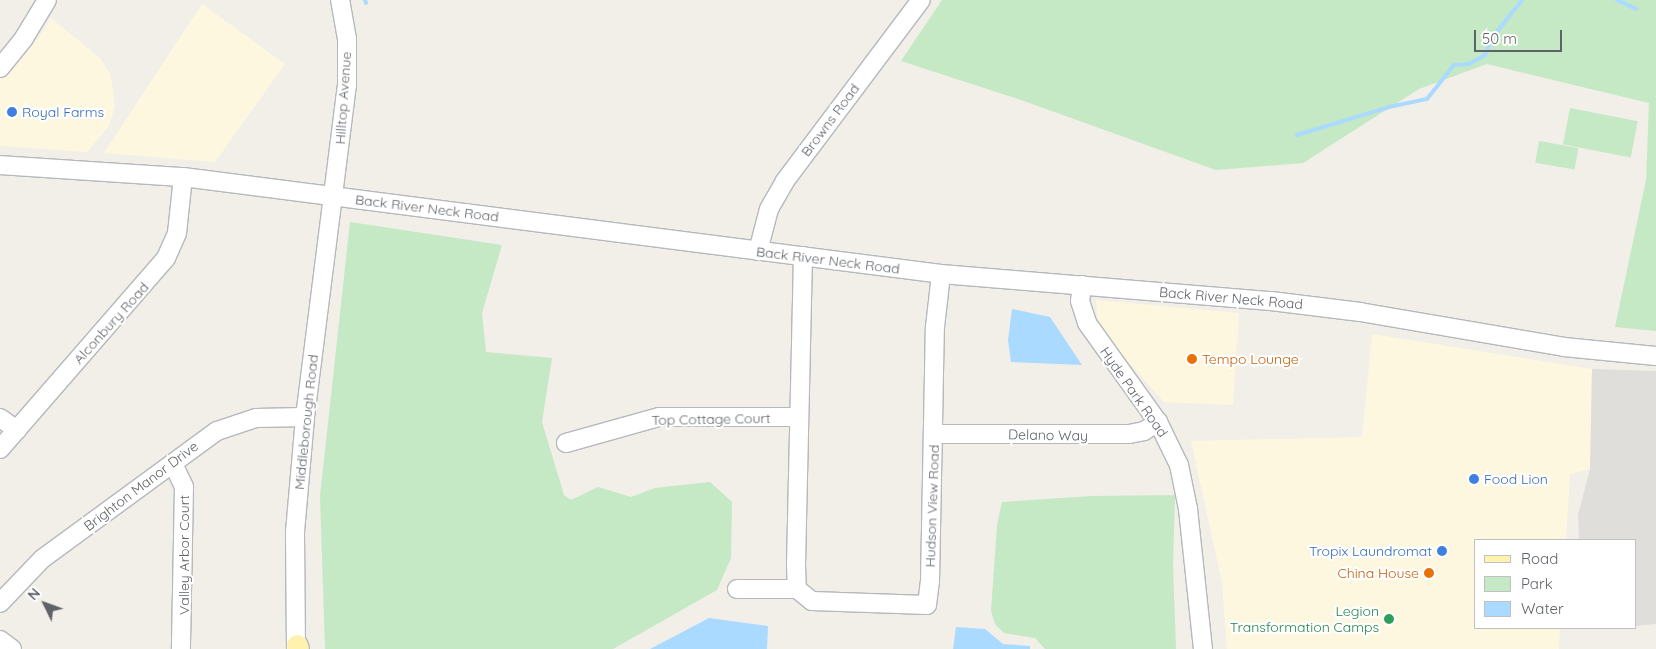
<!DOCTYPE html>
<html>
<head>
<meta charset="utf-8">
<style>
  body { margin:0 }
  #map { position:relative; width:1656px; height:649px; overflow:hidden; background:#f1efe8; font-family:Quicksand,sans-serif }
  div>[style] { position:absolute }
  .commercial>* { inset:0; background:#fef7e0 }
  .industrial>* { inset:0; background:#e0deda }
  .green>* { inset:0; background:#c5e8c5; transform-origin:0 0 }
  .water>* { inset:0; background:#aadaff }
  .stream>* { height:4px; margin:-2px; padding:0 2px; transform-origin:2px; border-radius:2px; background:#aadaff }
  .roads { filter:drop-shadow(1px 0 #b5b8bc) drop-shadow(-1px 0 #b5b8bc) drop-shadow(0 1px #b5b8bc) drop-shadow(0 -1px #b5b8bc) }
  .minor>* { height:18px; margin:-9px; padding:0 9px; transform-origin:9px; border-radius:9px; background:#fff }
  .major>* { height:21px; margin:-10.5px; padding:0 10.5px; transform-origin:10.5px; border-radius:10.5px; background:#fff2af }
  .dots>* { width:14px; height:14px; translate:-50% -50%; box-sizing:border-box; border:2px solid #fff; border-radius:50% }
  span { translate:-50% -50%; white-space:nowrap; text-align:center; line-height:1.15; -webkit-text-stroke:4.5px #fff; paint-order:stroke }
  .street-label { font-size:14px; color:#5f6368 }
  .shop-label { font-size:14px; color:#366cbe }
  .left { translate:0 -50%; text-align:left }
  .right { translate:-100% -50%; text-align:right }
  .food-label { font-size:14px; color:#c56008 }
  .leisure-label { font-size:14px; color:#27864d }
  .legend { position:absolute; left:1474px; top:539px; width:162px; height:90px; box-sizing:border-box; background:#fff; border:1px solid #bfc1c3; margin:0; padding:6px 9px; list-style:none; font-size:15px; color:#5f6368 }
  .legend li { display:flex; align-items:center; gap:10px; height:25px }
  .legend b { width:25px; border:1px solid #bfc1c3 }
  .north { position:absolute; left:20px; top:579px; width:50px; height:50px; -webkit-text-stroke:4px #fff; paint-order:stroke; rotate:312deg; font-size:14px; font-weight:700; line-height:20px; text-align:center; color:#5f6368 }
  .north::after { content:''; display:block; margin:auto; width:18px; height:22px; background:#5f6368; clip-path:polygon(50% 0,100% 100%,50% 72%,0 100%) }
  .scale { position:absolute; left:1474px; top:30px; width:88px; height:22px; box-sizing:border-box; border:2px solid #5f6368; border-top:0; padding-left:6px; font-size:15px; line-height:18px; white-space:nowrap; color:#5f6368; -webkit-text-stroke:4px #fff; paint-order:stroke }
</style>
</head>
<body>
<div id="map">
  <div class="commercial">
    <div style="clip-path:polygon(202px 4px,285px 64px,215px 162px,104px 153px)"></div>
    <div style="clip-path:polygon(51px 18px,100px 58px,111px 76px,115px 106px,109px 126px,87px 152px,0 146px,0 77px,37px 40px)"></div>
    <div style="clip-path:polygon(1096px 300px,1239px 313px,1233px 405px,1164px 402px,1124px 357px,1098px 321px)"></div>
    <div style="clip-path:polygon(1372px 334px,1592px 369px,1590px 469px,1570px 474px,1566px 540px,1475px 540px,1475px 628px,1560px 628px,1559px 649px,1227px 649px,1222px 582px,1191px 441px,1362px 437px)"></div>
  </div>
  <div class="industrial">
    <div style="clip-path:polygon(1592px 369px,1656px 371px,1656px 624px,1635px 626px,1635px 540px,1579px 540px,1578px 515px,1590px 469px)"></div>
  </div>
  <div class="green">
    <div style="clip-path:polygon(942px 0,1656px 0,1656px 331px,1615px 327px,1646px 180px,1649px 103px,1487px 64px,1419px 89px,1303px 163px,1216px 170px,1021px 100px,901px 61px)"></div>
    <div style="left:1570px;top:108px;width:69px;height:37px;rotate:11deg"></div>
    <div style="left:1539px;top:141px;width:40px;height:22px;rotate:10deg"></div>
    <div style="clip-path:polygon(350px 222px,502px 245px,482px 313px,486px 352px,552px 358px,542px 422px,564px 495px,571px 500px,598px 487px,631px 497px,655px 488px,710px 482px,732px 502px,731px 558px,717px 590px,613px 649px,325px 649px,320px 496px)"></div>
    <div style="clip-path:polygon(1175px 495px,1173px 566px,1176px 649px,1045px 649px,1035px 638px,1004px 633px,995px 624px,991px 611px,997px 525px,1002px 502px,1092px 496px)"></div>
  </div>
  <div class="water">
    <div style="clip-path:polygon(1012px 309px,1050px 317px,1082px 365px,1011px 362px,1008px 340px)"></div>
    <div style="clip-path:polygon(709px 618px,768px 626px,767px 649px,650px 649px)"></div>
    <div style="clip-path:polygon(956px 627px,985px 629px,1003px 644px,1030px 646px,1030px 649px,953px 649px)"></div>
  </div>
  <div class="stream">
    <div style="left:365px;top:0;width:3px;rotate:72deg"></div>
    <div style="left:1617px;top:0;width:21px;rotate:25deg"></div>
    <div style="left:1297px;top:135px;width:96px;rotate:-16.9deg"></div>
    <div style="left:1389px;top:107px;width:39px;rotate:-12deg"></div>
    <div style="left:1427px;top:99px;width:43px;rotate:-51.5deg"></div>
    <div style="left:1454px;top:65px;width:15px;rotate:-4deg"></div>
    <div style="left:1469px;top:64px;width:18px;rotate:-29deg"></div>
    <div style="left:1485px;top:55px;width:18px;rotate:-68deg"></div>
    <div style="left:1492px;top:38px;width:48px;rotate:-51.7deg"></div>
  </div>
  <div class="roads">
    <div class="minor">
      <div style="left:0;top:68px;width:38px;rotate:-51deg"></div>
      <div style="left:24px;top:38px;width:44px;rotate:-58.8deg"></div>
      <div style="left:0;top:165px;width:183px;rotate:3.8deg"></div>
      <div style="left:183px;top:177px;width:764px;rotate:7.29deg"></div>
      <div style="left:941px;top:274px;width:331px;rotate:4.7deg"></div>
      <div style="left:1271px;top:301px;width:90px;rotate:7deg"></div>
      <div style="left:1360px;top:312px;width:207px;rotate:9.7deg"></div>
      <div style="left:1564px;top:347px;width:92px;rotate:5.6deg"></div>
      <div style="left:758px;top:251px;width:43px;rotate:-75.3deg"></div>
      <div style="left:769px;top:209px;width:32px;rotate:-60deg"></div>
      <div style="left:785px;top:181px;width:226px;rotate:-53.1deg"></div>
      <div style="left:803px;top:256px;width:309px;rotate:91.3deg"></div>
      <div style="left:796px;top:565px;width:24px;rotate:88deg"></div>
      <div style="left:797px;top:589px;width:19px;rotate:39deg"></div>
      <div style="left:812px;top:601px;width:115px;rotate:2deg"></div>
      <div style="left:927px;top:605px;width:24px;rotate:-83deg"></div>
      <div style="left:930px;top:581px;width:254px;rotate:-88.9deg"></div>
      <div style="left:935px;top:327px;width:53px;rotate:-83.5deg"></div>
      <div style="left:1082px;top:285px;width:16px;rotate:97deg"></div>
      <div style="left:1080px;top:301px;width:23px;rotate:72deg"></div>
      <div style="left:1087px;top:323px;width:122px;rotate:54.4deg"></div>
      <div style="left:1158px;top:422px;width:48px;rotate:64deg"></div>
      <div style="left:1179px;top:465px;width:45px;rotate:78.4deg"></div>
      <div style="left:1188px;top:509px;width:141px;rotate:83.9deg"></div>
      <div style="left:0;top:418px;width:21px;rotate:35deg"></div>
      <div style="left:934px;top:434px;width:195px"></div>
      <div style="left:1129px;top:434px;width:15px;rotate:-11deg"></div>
      <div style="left:1144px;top:431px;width:17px;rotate:-33deg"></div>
      <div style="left:566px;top:443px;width:97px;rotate:-15.6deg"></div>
      <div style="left:659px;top:417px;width:140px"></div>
      <div style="left:0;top:449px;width:253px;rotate:-49deg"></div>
      <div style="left:166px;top:258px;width:27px;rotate:-66deg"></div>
      <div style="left:177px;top:233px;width:56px;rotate:-83.9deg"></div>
      <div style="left:173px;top:464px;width:25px;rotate:64deg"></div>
      <div style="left:184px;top:487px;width:162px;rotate:91.1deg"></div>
      <div style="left:737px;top:589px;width:60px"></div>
      <div style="left:0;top:603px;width:61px;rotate:-46.3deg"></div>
      <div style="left:42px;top:559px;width:217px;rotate:-36.2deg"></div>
      <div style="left:217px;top:431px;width:41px;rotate:-18.4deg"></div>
      <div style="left:256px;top:418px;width:49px;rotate:-1.2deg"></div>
      <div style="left:0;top:640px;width:15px;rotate:37deg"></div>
      <div style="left:296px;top:649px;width:117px;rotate:-90.5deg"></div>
      <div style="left:295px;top:532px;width:115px;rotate:-85deg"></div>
      <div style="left:305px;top:417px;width:335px;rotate:-82.8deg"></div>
      <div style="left:347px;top:85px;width:46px;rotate:-90deg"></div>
      <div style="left:347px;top:39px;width:40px;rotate:-100deg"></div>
    </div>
    <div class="major">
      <div style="left:297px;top:645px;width:4px;rotate:76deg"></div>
    </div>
  </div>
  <div class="dots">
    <div style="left:12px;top:112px;background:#3f7fe0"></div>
    <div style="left:1192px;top:359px;background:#e8710a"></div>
    <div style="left:1474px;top:479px;background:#3f7fe0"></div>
    <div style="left:1442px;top:551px;background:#3f7fe0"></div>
    <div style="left:1429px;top:573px;background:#e8710a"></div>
    <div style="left:1389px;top:619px;background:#2e9e5b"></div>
  </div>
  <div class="street-label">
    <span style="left:343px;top:98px;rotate:-86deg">Hilltop Avenue</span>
    <span style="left:830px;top:120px;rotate:-53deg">Browns Road</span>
    <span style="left:427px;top:208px;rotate:7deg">Back River Neck Road</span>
    <span style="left:828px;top:260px;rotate:7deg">Back River Neck Road</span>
    <span style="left:1231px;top:298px;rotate:5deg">Back River Neck Road</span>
    <span style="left:111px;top:323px;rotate:-48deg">Alconbury Road</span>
    <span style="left:1134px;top:392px;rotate:55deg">Hyde Park Road</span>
    <span style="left:711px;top:419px;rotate:-1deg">Top Cottage Court</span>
    <span style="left:306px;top:422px;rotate:-84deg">Middleborough Road</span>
    <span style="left:1048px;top:435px;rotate:1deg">Delano Way</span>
    <span style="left:141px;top:486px;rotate:-37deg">Brighton Manor Drive</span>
    <span style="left:932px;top:506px;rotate:-88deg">Hudson View Road</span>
    <span style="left:184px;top:555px;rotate:-90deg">Valley Arbor Court</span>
  </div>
  <div class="shop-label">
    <span class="left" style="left:22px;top:112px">Royal Farms</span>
    <span class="left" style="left:1484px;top:479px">Food Lion</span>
    <span class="right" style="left:1432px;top:551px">Tropix Laundromat</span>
  </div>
  <div class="food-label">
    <span class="left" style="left:1202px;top:359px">Tempo Lounge</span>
    <span class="right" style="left:1419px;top:573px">China House</span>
  </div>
  <div class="leisure-label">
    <span class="right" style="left:1379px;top:619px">Legion<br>Transformation Camps</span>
  </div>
  <ul class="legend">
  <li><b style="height:6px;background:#fff2af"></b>Road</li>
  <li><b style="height:14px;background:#c5e8c5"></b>Park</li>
  <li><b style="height:14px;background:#aadaff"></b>Water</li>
  </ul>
  <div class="north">N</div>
  <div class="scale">50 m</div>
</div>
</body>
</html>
